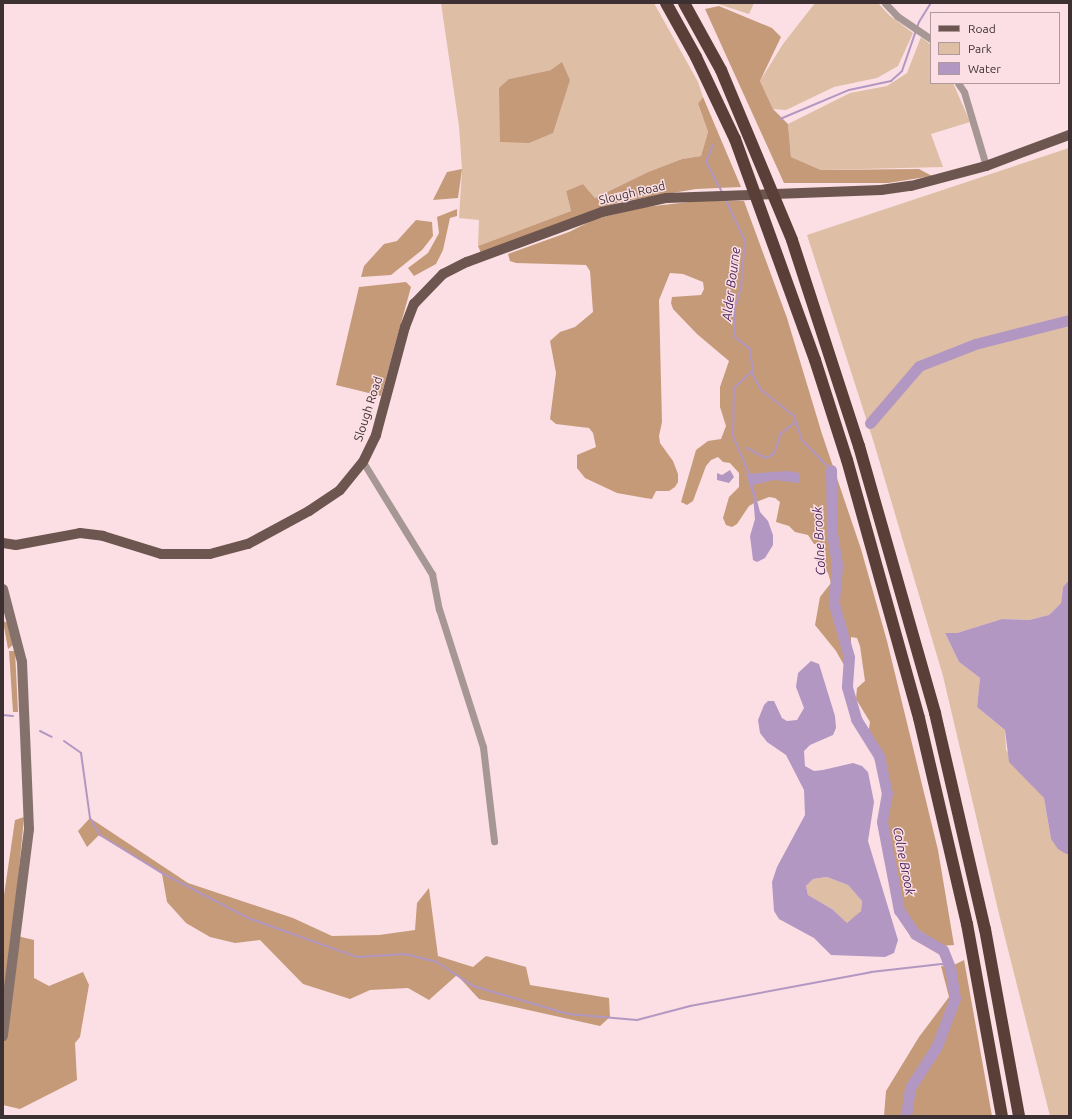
<!DOCTYPE html>
<html>
<head>
<meta charset="utf-8">
<style>
  body { margin:0 }
  #map { position:relative; width:1072px; height:1119px; overflow:hidden; background:#fbdfe4; font-family:Ubuntu,sans-serif }
  div>[style] { position:absolute }
  .green>* { inset:0; background:#debea5 }
  .forest>* { inset:0; background:#c49a78 }
  .water>* { inset:0; background:#b397c3 }
  .stream>* { height:2px; margin:-1px; padding:0 1px; transform-origin:1px; border-radius:1px; background:#b397c3 }
  .river>* { height:11px; margin:-5.5px; padding:0 5.5px; transform-origin:5.5px; border-radius:5.5px; background:#b397c3 }
  .street>* { height:7px; margin:-3.5px; padding:0 3.5px; transform-origin:3.5px; border-radius:3.5px; background:#a69794 }
  .secondary>* { height:10px; margin:-5px; padding:0 5px; transform-origin:5px; border-radius:5px; background:#85716c }
  .primary>* { height:10px; margin:-5px; padding:0 5px; transform-origin:5px; border-radius:5px; background:#6e5650 }
  .highway>* { height:12px; margin:-6px; padding:0 6px; transform-origin:6px; border-radius:6px; background:#5a3f38 }
  span { translate:-50% -50%; white-space:nowrap; text-align:center; line-height:1.15; -webkit-text-stroke:3px #fbdfe4; paint-order:stroke }
  .street-label { font-size:12px; color:#3d3032 }
  .water-label { font-size:13px; color:#4a255c; font-style:italic }
  .frame { position:absolute; inset:0; border:4px solid #3d3032; pointer-events:none }
  .legend { position:absolute; left:930px; top:12px; width:130px; height:72px; box-sizing:border-box; background:#fbdfe4; border:1px solid #af999d; margin:0; padding:5px 7px; list-style:none; font-size:12px; color:#3d3032 }
  .legend li { display:flex; align-items:center; gap:8px; height:20px }
  .legend b { width:20px; border:1px solid #af999d }
</style>
</head>
<body>
<div id="map">
  <div class="green">
    <div style="clip-path:polygon(evenodd,441px 3px,654px 3px,698px 82px,703px 97px,698px 105px,708px 132px,701px 156px,682px 159px,648px 172px,595px 198px,583px 184px,566px 191px,571px 211px,478px 246px,479px 220px,459px 218px,462px 169px,459px 126px,441px 3px,551px 70px,570px 80px,509px 79px,551px 70px)"></div>
    <div style="clip-path:polygon(715px 3px,754px 3px,749px 14px)"></div>
    <div style="clip-path:polygon(815px 3px,878px 3px,889px 15px,913px 33px,898px 66px,877px 78px,834px 87px,786px 110px,773px 109px,760px 81px,783px 44px)"></div>
    <div style="clip-path:polygon(921px 37px,931px 45px,931px 83px,953px 83px,970px 122px,931px 134px,943px 167px,821px 170px,791px 157px,788px 124px,850px 93px,887px 86px,907px 73px)"></div>
    <div style="clip-path:polygon(1069px 148px,1069px 580px,1063px 587px,1061px 603px,1049px 615px,1029px 620px,1002px 619px,957px 633px,945px 633px,959px 662px,980px 678px,977px 707px,1005px 730px,1006px 750px,1044px 798px,1051px 839px,1066px 854px,1069px 854px,1069px 1116px,1050px 1116px,999px 914px,943px 676px,874px 443px,807px 235px)"></div>
    <div style="clip-path:polygon(827px 877px,848px 885px,862px 901px,861px 911px,847px 924px,832px 909px,808px 895px,806px 886px,813px 879px)"></div>
  </div>
  <div class="forest">
    <div style="clip-path:polygon(719px 6px,772px 28px,781px 37px,760px 81px,773px 109px,788px 124px,791px 157px,821px 170px,919px 169px,932px 176px,888px 183px,784px 183px,705px 9px)"></div>
    <div style="clip-path:polygon(562px 62px,570px 80px,553px 133px,529px 143px,500px 142px,499px 88px,509px 79px,551px 70px)"></div>
    <div style="clip-path:polygon(703px 97px,741px 187px,696px 189px,619px 202px,481px 253px,478px 246px,571px 211px,566px 191px,583px 184px,595px 198px,648px 172px,682px 159px,701px 156px,708px 132px,698px 104px)"></div>
    <div style="clip-path:polygon(462px 169px,458px 198px,433px 200px,447px 172px)"></div>
    <div style="clip-path:polygon(707px 200px,744px 201px,787px 318px,822px 434px,861px 549px,887px 641px,938px 850px,954px 945px,941px 946px,912px 925px,901px 906px,883px 821px,891px 797px,883px 760px,868px 735px,870px 722px,856px 699px,857px 688px,865px 681px,860px 646px,857px 638px,851px 637px,851px 672px,848px 672px,836px 651px,815px 625px,820px 597px,831px 583px,828px 573px,816px 560px,821px 545px,814px 544px,808px 535px,795px 532px,789px 526px,776px 522px,780px 502px,775px 498px,769px 497px,756px 502px,749px 506px,737px 524px,732px 527px,726px 525px,723px 518px,729px 497px,739px 487px,739px 473px,730px 463px,723px 462px,718px 457px,711px 460px,706px 466px,693px 501px,687px 505px,681px 502px,696px 450px,708px 441px,721px 439px,726px 426px,720px 407px,720px 387px,729px 361px,697px 334px,673px 309px,671px 303px,672px 297px,701px 295px,704px 289px,703px 282px,683px 274px,670px 273px,659px 300px,662px 422px,659px 436px,660px 443px,673px 461px,678px 474px,678px 482px,675px 487px,669px 491px,656px 491px,652px 499px,645px 498px,617px 493px,585px 478px,577px 468px,577px 455px,596px 447px,593px 433px,589px 428px,556px 424px,550px 419px,556px 373px,550px 341px,560px 332px,575px 327px,593px 312px,590px 271px,586px 265px,516px 263px,510px 261px,508px 254px,569px 232px,595px 219px,645px 207px)"></div>
    <div style="clip-path:polygon(457px 209px,457px 216px,450px 218px,443px 250px,436px 264px,414px 276px,408px 268px,428px 253px,439px 233px,437px 217px)"></div>
    <div style="clip-path:polygon(416px 220px,432px 222px,433px 236px,422px 250px,391px 275px,361px 277px,364px 266px,384px 244px,397px 241px)"></div>
    <div style="clip-path:polygon(406px 282px,411px 287px,381px 396px,336px 385px,359px 287px)"></div>
    <div style="clip-path:polygon(3px 621px,8px 623px,13px 645px,8px 649px)"></div>
    <div style="clip-path:polygon(9px 651px,15px 651px,18px 712px,13px 712px)"></div>
    <div style="clip-path:polygon(24px 817px,14px 923px,3px 1012px,3px 902px,15px 820px)"></div>
    <div style="clip-path:polygon(90px 818px,188px 883px,293px 918px,332px 936px,379px 935px,415px 930px,417px 903px,429px 888px,438px 956px,473px 967px,486px 956px,526px 967px,530px 985px,609px 998px,610px 1017px,600px 1026px,479px 999px,457px 975px,429px 1000px,408px 988px,370px 990px,350px 999px,303px 984px,260px 940px,235px 943px,210px 937px,186px 923px,167px 902px,162px 874px,100px 834px,87px 847px,78px 831px)"></div>
    <div style="clip-path:polygon(17px 936px,34px 940px,34px 978px,49px 986px,83px 972px,89px 985px,80px 1037px,75px 1043px,77px 1080px,20px 1109px,3px 1105px,3px 1037px)"></div>
    <div style="clip-path:polygon(964px 960px,992px 1116px,884px 1116px,886px 1091px,919px 1037px,949px 997px,941px 966px,950px 967px)"></div>
  </div>
  <div class="water">
    <div style="clip-path:polygon(730px 470px,734px 477px,729px 483px,717px 480px,717px 473px,722px 475px)"></div>
    <div style="clip-path:polygon(788px 471px,799px 473px,799px 483px,774px 480px,753px 485px,760px 512px,768px 521px,773px 535px,773px 545px,765px 558px,757px 562px,753px 560px,750px 536px,755px 519px,753px 496px,746px 474px)"></div>
    <div style="clip-path:polygon(1069px 580px,1069px 854px,1066px 854px,1058px 849px,1051px 839px,1044px 798px,1009px 762px,1005px 730px,977px 707px,980px 678px,959px 662px,945px 633px,957px 633px,1002px 619px,1029px 620px,1049px 615px,1061px 603px,1063px 587px)"></div>
    <div style="clip-path:polygon(evenodd,811px 661px,819px 664px,835px 716px,836px 728px,833px 735px,810px 745px,804px 751px,805px 766px,814px 771px,823px 770px,853px 763px,862px 766px,868px 772px,874px 802px,868px 841px,898px 940px,894px 953px,885px 957px,831px 955px,814px 938px,779px 919px,774px 911px,772px 882px,777px 867px,805px 815px,804px 790px,786px 755px,767px 742px,760px 733px,758px 720px,764px 705px,768px 701px,774px 701px,782px 718px,787px 721px,797px 720px,804px 708px,796px 687px,798px 673px,811px 661px,827px 877px,848px 885px,862px 901px,861px 911px,847px 923px,832px 909px,808px 895px,806px 886px,813px 879px,827px 877px)"></div>
  </div>
  <div class="stream">
    <div style="left:780px;top:119px;width:75px;rotate:-22.8deg"></div>
    <div style="left:849px;top:90px;width:43px;rotate:-12.1deg"></div>
    <div style="left:891px;top:81px;width:15px;rotate:-42deg"></div>
    <div style="left:902px;top:71px;width:52px;rotate:-70.9deg"></div>
    <div style="left:919px;top:22px;width:22px;rotate:-58deg"></div>
    <div style="left:713px;top:145px;width:18px;rotate:112deg"></div>
    <div style="left:706px;top:162px;width:34px;rotate:62deg"></div>
    <div style="left:725px;top:198px;width:47px;rotate:65.1deg"></div>
    <div style="left:745px;top:241px;width:47px;rotate:94.9deg"></div>
    <div style="left:741px;top:288px;width:22px;rotate:108deg"></div>
    <div style="left:734px;top:309px;width:27px;rotate:90deg"></div>
    <div style="left:734px;top:336px;width:21px;rotate:39deg"></div>
    <div style="left:750px;top:349px;width:26px;rotate:83deg"></div>
    <div style="left:753px;top:375px;width:17px;rotate:62deg"></div>
    <div style="left:761px;top:390px;width:42px;rotate:38.2deg"></div>
    <div style="left:794px;top:416px;width:25px;rotate:72deg"></div>
    <div style="left:802px;top:440px;width:42px;rotate:46deg"></div>
    <div style="left:747px;top:448px;width:21px;rotate:28deg"></div>
    <div style="left:766px;top:458px;width:9px;rotate:-27deg"></div>
    <div style="left:774px;top:454px;width:22px;rotate:-72deg"></div>
    <div style="left:781px;top:433px;width:19px;rotate:-36deg"></div>
    <div style="left:749px;top:474px;width:41px;rotate:-112.8deg"></div>
    <div style="left:733px;top:436px;width:48px;rotate:-88.8deg"></div>
    <div style="left:734px;top:388px;width:26px;rotate:-43deg"></div>
    <div style="left:3px;top:715px;width:10px;rotate:6deg"></div>
    <div style="left:40px;top:731px;width:13px;rotate:27deg"></div>
    <div style="left:64px;top:741px;width:21px;rotate:35deg"></div>
    <div style="left:81px;top:753px;width:66px;rotate:82.1deg"></div>
    <div style="left:90px;top:818px;width:20px;rotate:60deg"></div>
    <div style="left:100px;top:835px;width:73px;rotate:31.5deg"></div>
    <div style="left:162px;top:873px;width:97px;rotate:27.6deg"></div>
    <div style="left:248px;top:918px;width:116px;rotate:19.7deg"></div>
    <div style="left:357px;top:957px;width:48px;rotate:-3.6deg"></div>
    <div style="left:405px;top:954px;width:33px;rotate:14deg"></div>
    <div style="left:437px;top:962px;width:43px;rotate:33.7deg"></div>
    <div style="left:473px;top:986px;width:99px;rotate:16.4deg"></div>
    <div style="left:568px;top:1014px;width:69px;rotate:5deg"></div>
    <div style="left:637px;top:1020px;width:55px;rotate:-14.8deg"></div>
    <div style="left:690px;top:1006px;width:184px;rotate:-10.6deg"></div>
    <div style="left:871px;top:972px;width:71px;rotate:-6.4deg"></div>
    <div style="left:942px;top:964px;width:9px;rotate:21deg"></div>
  </div>
  <div class="river">
    <div style="left:870px;top:423px;width:75px;rotate:-49.3deg"></div>
    <div style="left:919px;top:366px;width:60px;rotate:-21.4deg"></div>
    <div style="left:975px;top:344px;width:97px;rotate:-14.3deg"></div>
    <div style="left:831px;top:470px;width:63px;rotate:89.1deg"></div>
    <div style="left:832px;top:533px;width:33px;rotate:81deg"></div>
    <div style="left:837px;top:566px;width:38px;rotate:95deg"></div>
    <div style="left:834px;top:604px;width:55px;rotate:74.2deg"></div>
    <div style="left:849px;top:657px;width:30px;rotate:94deg"></div>
    <div style="left:847px;top:687px;width:33px;rotate:74deg"></div>
    <div style="left:856px;top:719px;width:44px;rotate:58.1deg"></div>
    <div style="left:879px;top:756px;width:38px;rotate:78deg"></div>
    <div style="left:887px;top:793px;width:29px;rotate:100deg"></div>
    <div style="left:882px;top:822px;width:90px;rotate:79.1deg"></div>
    <div style="left:899px;top:910px;width:29px;rotate:56deg"></div>
    <div style="left:915px;top:934px;width:32px;rotate:30deg"></div>
    <div style="left:943px;top:950px;width:18px;rotate:68deg"></div>
    <div style="left:950px;top:967px;width:31px;rotate:81deg"></div>
    <div style="left:955px;top:998px;width:51px;rotate:110.6deg"></div>
    <div style="left:937px;top:1046px;width:50px;rotate:122.7deg"></div>
    <div style="left:910px;top:1088px;width:28px;rotate:98deg"></div>
  </div>
  <div class="street">
    <div style="left:885px;top:3px;width:18px;rotate:47deg"></div>
    <div style="left:897px;top:16px;width:41px;rotate:34.1deg"></div>
    <div style="left:958px;top:83px;width:11px;rotate:56deg"></div>
    <div style="left:964px;top:92px;width:77px;rotate:73.4deg"></div>
    <div style="left:363px;top:462px;width:132px;rotate:58.4deg"></div>
    <div style="left:432px;top:574px;width:36px;rotate:79deg"></div>
    <div style="left:439px;top:609px;width:145px;rotate:72.3deg"></div>
    <div style="left:483px;top:747px;width:95px;rotate:83.3deg"></div>
  </div>
  <div class="secondary">
    <div style="left:3px;top:589px;width:75px;rotate:75.4deg"></div>
    <div style="left:22px;top:662px;width:167px;rotate:87.6deg"></div>
    <div style="left:29px;top:829px;width:209px;rotate:97.2deg"></div>
  </div>
  <div class="primary">
    <div style="left:3px;top:543px;width:13px;rotate:9deg"></div>
    <div style="left:16px;top:545px;width:65px;rotate:-10.6deg"></div>
    <div style="left:80px;top:533px;width:23px;rotate:7deg"></div>
    <div style="left:103px;top:536px;width:61px;rotate:17.2deg"></div>
    <div style="left:161px;top:554px;width:49px"></div>
    <div style="left:210px;top:554px;width:39px;rotate:-15deg"></div>
    <div style="left:248px;top:544px;width:69px;rotate:-28.4deg"></div>
    <div style="left:309px;top:511px;width:37px;rotate:-34deg"></div>
    <div style="left:340px;top:490px;width:36px;rotate:-51deg"></div>
    <div style="left:363px;top:462px;width:30px;rotate:-64deg"></div>
    <div style="left:376px;top:435px;width:112px;rotate:-75deg"></div>
    <div style="left:405px;top:327px;width:25px;rotate:-69deg"></div>
    <div style="left:414px;top:304px;width:42px;rotate:-46deg"></div>
    <div style="left:443px;top:274px;width:27px;rotate:-27deg"></div>
    <div style="left:467px;top:262px;width:144px;rotate:-20.3deg"></div>
    <div style="left:602px;top:212px;width:66px;rotate:-12.3deg"></div>
    <div style="left:666px;top:198px;width:215px;rotate:-2.1deg"></div>
    <div style="left:881px;top:190px;width:30px;rotate:-8deg"></div>
    <div style="left:911px;top:186px;width:78px;rotate:-14.9deg"></div>
    <div style="left:986px;top:166px;width:89px;rotate:-20.5deg"></div>
  </div>
  <div class="highway">
    <div style="left:666px;top:3px;width:62px;rotate:60.9deg"></div>
    <div style="left:696px;top:57px;width:91px;rotate:64.6deg"></div>
    <div style="left:735px;top:139px;width:235px;rotate:70.1deg"></div>
    <div style="left:815px;top:360px;width:105px;rotate:72.3deg"></div>
    <div style="left:847px;top:460px;width:268px;rotate:74.4deg"></div>
    <div style="left:919px;top:718px;width:212px;rotate:76.9deg"></div>
    <div style="left:967px;top:924px;width:195px;rotate:79.7deg"></div>
    <div style="left:684px;top:3px;width:77px;rotate:61.1deg"></div>
    <div style="left:721px;top:70px;width:184px;rotate:67.3deg"></div>
    <div style="left:792px;top:240px;width:217px;rotate:72deg"></div>
    <div style="left:859px;top:446px;width:278px;rotate:74.1deg"></div>
    <div style="left:935px;top:713px;width:222px;rotate:77deg"></div>
    <div style="left:985px;top:929px;width:190px;rotate:79.7deg"></div>
  </div>
  <div class="street-label">
    <span style="left:632px;top:193px;rotate:-13deg">Slough Road</span>
    <span style="left:368px;top:409px;rotate:-72deg">Slough Road</span>
  </div>
  <div class="water-label">
    <span style="left:731px;top:284px;rotate:-83deg">Alder Bourne</span>
    <span style="left:819px;top:541px;rotate:-93deg">Colne Brook</span>
    <span style="left:904px;top:861px;rotate:79deg">Colne Brook</span>
  </div>
  <div class="frame"></div>
  <ul class="legend">
  <li><b style="height:5px;background:#6e5650"></b>Road</li>
  <li><b style="height:11px;background:#debea5"></b>Park</li>
  <li><b style="height:11px;background:#b397c3"></b>Water</li>
  </ul>
</div>
</body>
</html>
